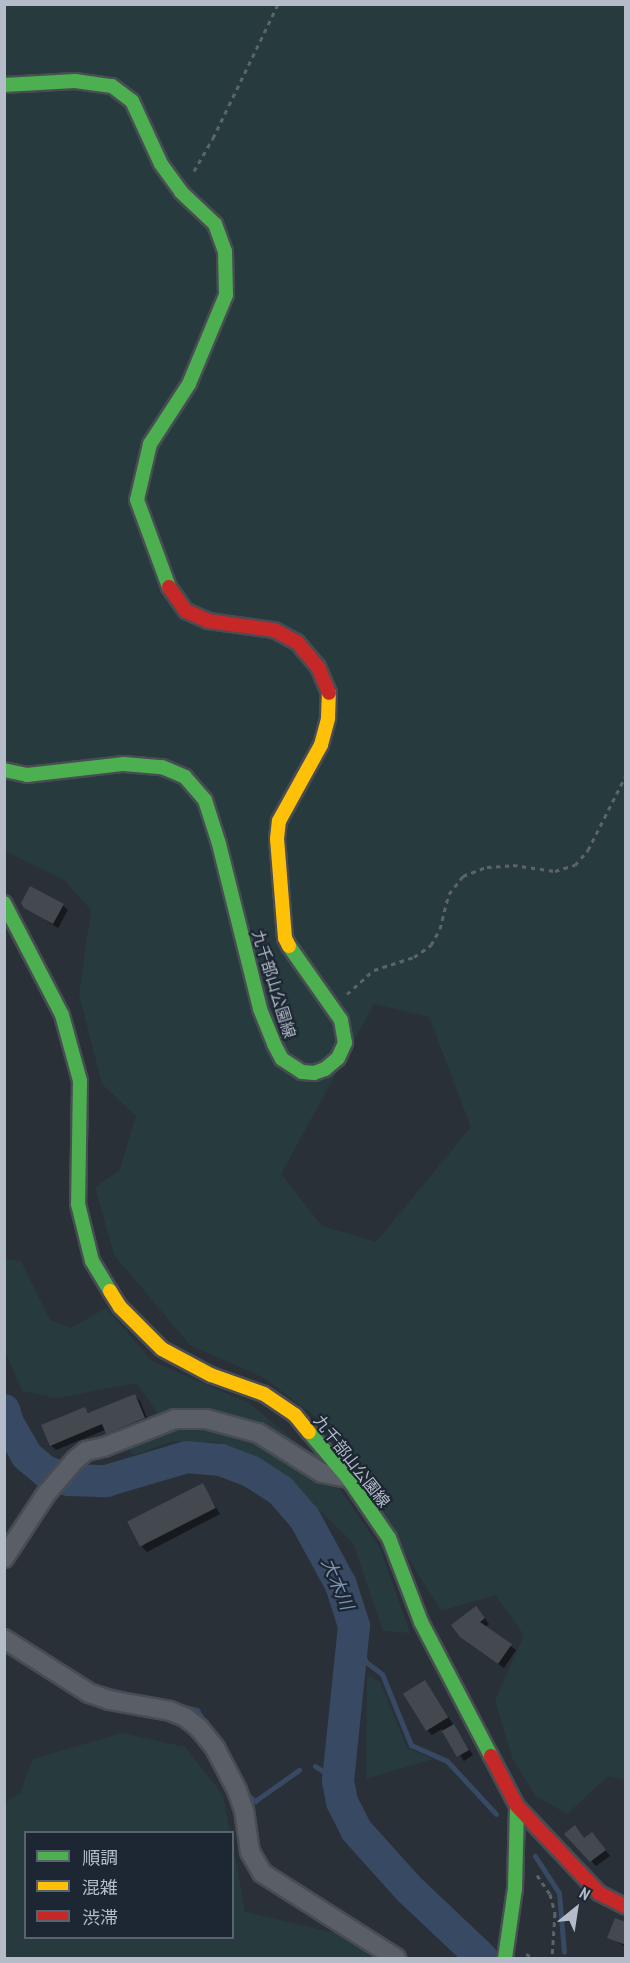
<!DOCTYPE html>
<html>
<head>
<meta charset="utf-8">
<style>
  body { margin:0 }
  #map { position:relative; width:630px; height:1963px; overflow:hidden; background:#2a3038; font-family:"PT Sans Narrow","Noto Sans JP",sans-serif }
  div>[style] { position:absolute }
  .green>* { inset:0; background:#273a3e }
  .shadow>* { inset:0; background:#0007 }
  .stream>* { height:5px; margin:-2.5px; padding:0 2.5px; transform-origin:2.5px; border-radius:2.5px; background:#384963 }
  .river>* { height:32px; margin:-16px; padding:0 16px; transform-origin:16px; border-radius:16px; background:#384963 }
  .building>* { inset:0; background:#444950; transform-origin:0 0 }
  .path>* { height:3px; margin-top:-1.5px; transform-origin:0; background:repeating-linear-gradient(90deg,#5d636a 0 4.5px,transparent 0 9px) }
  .roads { filter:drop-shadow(2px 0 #484c53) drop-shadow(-2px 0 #484c53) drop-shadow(0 2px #484c53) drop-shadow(0 -2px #484c53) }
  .street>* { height:18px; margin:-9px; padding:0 9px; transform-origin:9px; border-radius:9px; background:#5a5e66 }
  .fast>* { height:14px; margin:-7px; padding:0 7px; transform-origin:7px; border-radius:7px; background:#4caf50 }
  .slow>* { height:14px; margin:-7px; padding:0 7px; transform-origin:7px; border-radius:7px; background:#ffc107 }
  .jam>* { height:14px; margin:-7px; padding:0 7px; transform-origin:7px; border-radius:7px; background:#c62828 }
  span { translate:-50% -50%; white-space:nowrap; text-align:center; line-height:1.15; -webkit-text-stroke:4.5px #1d2633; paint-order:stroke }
  .street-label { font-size:16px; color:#b4bcc9 }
  .water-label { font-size:18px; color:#7c92b1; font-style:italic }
  .frame { position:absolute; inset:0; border:6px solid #b4bcc9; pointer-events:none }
  .legend { position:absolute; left:24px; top:1831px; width:210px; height:108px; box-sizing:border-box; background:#1d2633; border:2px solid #59626f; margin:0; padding:8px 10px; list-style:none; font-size:18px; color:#b4bcc9 }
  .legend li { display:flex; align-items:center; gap:12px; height:30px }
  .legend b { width:30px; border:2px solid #59626f }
  .north { position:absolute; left:546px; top:1879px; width:60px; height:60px; -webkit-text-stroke:4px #1d2633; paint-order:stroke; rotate:30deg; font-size:16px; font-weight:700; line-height:24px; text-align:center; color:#b4bcc9 }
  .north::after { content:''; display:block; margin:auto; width:21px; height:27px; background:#b4bcc9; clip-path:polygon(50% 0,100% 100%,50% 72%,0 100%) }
</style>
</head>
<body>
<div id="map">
  <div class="green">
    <div style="clip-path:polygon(evenodd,4px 5px,625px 5px,626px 1780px,608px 1776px,567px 1814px,536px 1796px,513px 1760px,495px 1701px,524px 1635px,495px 1595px,441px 1611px,325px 1424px,264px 1378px,190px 1345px,114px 1255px,95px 1187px,119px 1171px,136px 1116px,102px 1084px,79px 994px,91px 910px,64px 880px,5px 851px,4px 5px,374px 1004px,429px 1017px,471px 1127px,376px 1242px,322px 1226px,281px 1174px,374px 1004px)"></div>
    <div style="clip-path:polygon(4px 1259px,21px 1261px,50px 1320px,71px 1328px,106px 1308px,152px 1361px,249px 1403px,324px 1465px,380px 1548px,410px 1633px,383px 1631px,353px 1543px,282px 1473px,218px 1442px,172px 1441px,134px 1455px,129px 1452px,158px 1414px,137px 1383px,57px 1398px,22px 1391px,5px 1351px)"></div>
    <div style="clip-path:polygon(367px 1675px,380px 1682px,407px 1748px,433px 1759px,366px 1779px)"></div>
    <div style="clip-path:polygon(122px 1733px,185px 1747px,223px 1795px,230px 1832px,26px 1832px,26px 1938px,232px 1938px,233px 1844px,245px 1912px,335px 1933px,373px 1958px,5px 1958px,5px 1803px,20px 1793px,33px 1759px)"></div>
  </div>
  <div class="shadow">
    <div style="clip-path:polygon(63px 905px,68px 910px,58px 928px,25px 907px)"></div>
    <div style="clip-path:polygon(135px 1396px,140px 1401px,149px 1423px,113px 1438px,105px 1430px,56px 1450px,51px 1445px,84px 1408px,90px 1414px)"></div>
    <div style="clip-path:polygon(202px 1484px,220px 1514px,147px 1552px,142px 1547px)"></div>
    <div style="clip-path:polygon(481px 1613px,489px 1624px,485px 1627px,516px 1650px,504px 1668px,467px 1642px)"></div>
    <div style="clip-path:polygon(425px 1681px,473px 1755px,464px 1761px,442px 1729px,432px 1735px,427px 1730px)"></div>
    <div style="clip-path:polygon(566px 1834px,585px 1840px,597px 1839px,610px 1856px,596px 1866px)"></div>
    <div style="clip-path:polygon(626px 1923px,626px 1947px,609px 1937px)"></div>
  </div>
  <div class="stream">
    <div style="left:354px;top:1626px;width:38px;rotate:72deg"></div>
    <div style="left:366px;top:1662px;width:20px;rotate:37deg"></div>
    <div style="left:382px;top:1674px;width:77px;rotate:67.8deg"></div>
    <div style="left:411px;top:1745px;width:39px;rotate:24deg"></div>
    <div style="left:447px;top:1761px;width:72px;rotate:47.2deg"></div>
    <div style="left:98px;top:1687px;width:42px;rotate:13.7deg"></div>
    <div style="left:177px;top:1705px;width:21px;rotate:14deg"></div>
    <div style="left:197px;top:1710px;width:15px;rotate:58deg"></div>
    <div style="left:315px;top:1766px;width:27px;rotate:33deg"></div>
    <div style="left:243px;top:1791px;width:16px;rotate:40deg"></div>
    <div style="left:255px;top:1801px;width:54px;rotate:-35.2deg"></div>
    <div style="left:535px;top:1856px;width:44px;rotate:57deg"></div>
    <div style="left:559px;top:1893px;width:59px;rotate:85.2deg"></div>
  </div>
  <div class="river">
    <div style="left:4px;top:1410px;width:14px;rotate:73deg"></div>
    <div style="left:8px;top:1423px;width:38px;rotate:60deg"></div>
    <div style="left:27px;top:1456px;width:23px;rotate:40deg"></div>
    <div style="left:45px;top:1471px;width:26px;rotate:21deg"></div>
    <div style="left:69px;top:1480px;width:37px;rotate:2deg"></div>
    <div style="left:106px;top:1481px;width:84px;rotate:-16.5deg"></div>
    <div style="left:187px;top:1457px;width:34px;rotate:5deg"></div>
    <div style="left:221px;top:1460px;width:33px;rotate:21deg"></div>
    <div style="left:252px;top:1472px;width:35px;rotate:33deg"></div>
    <div style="left:281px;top:1491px;width:35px;rotate:49deg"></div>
    <div style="left:304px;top:1517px;width:77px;rotate:61.4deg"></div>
    <div style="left:341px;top:1585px;width:43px;rotate:72.4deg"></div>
    <div style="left:354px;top:1626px;width:156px;rotate:95.9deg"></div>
    <div style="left:338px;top:1781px;width:21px;rotate:79deg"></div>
    <div style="left:342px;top:1802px;width:31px;rotate:63deg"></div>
    <div style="left:356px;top:1830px;width:78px;rotate:48.1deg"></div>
    <div style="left:408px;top:1888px;width:102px;rotate:43.4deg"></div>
  </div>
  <div class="building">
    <div style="clip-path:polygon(30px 886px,64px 904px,53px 924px,24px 908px,21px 903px)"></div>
    <div style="clip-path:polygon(135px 1394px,145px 1418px,106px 1434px,102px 1424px,50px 1446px,41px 1425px,85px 1407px,88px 1413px)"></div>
    <div style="left:203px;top:1483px;width:28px;height:85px;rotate:63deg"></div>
    <div style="clip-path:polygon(476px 1606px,485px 1618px,480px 1622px,512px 1644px,498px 1664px,460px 1637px,451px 1625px)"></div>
    <div style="left:425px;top:1680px;width:44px;height:26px;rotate:58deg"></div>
    <div style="left:454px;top:1724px;width:30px;height:14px;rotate:60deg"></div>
    <div style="clip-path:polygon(575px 1825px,584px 1838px,592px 1832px,606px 1850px,590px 1862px,564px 1834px)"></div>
    <div style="clip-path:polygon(615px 1918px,626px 1922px,626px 1945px,607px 1938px)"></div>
  </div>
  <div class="path">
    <div style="left:194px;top:171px;width:38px;rotate:-60deg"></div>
    <div style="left:213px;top:138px;width:149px;rotate:-64.1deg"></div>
    <div style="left:347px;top:994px;width:36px;rotate:-42deg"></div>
    <div style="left:374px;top:970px;width:42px;rotate:-18deg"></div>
    <div style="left:414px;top:957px;width:21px;rotate:-35deg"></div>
    <div style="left:431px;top:945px;width:18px;rotate:-61deg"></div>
    <div style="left:440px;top:929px;width:36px;rotate:-76deg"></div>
    <div style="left:449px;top:894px;width:23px;rotate:-52deg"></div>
    <div style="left:463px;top:876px;width:26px;rotate:-21deg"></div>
    <div style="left:487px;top:867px;width:26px;rotate:-4deg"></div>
    <div style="left:513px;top:865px;width:42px;rotate:8.1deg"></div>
    <div style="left:555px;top:871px;width:21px;rotate:-17deg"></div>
    <div style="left:575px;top:865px;width:20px;rotate:-49deg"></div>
    <div style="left:588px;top:850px;width:84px;rotate:-63.1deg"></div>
    <div style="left:537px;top:1875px;width:23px;rotate:56deg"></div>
    <div style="left:550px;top:1894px;width:20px;rotate:75deg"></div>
    <div style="left:555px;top:1913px;width:45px;rotate:93.8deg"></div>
    <div style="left:526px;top:1954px;width:10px;rotate:24deg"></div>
    <div style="left:555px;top:1958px;width:6px"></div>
  </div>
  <div class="roads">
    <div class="street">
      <div style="left:4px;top:1558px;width:77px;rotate:-56.7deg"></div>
      <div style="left:46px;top:1494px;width:45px;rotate:-49.5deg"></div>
      <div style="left:75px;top:1460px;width:14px;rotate:-39deg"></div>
      <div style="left:86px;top:1451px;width:18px;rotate:-13deg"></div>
      <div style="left:104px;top:1447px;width:76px;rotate:-21.5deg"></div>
      <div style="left:175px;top:1419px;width:31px"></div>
      <div style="left:206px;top:1419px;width:54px;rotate:15.1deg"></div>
      <div style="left:258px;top:1433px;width:75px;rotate:32deg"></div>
      <div style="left:322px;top:1473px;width:26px;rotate:11deg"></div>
      <div style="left:4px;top:1639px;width:101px;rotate:32.4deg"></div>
      <div style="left:89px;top:1693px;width:21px;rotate:19deg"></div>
      <div style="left:109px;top:1700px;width:62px;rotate:10.2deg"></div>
      <div style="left:170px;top:1711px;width:16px;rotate:22deg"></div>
      <div style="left:185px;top:1717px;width:18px;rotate:38deg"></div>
      <div style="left:199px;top:1728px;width:26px;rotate:51deg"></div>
      <div style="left:215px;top:1748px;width:47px;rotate:62.4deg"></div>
      <div style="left:237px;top:1790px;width:21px;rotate:71deg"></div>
      <div style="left:244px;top:1810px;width:42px;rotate:81.9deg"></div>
      <div style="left:250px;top:1852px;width:24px;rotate:60deg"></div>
      <div style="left:262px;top:1873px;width:159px;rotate:32.4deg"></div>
    </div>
    <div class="fast">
      <div style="left:4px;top:85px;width:71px;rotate:-3.2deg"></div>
      <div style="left:75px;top:81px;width:37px;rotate:8deg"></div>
      <div style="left:112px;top:86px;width:25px;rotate:37deg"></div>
      <div style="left:132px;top:101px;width:69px;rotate:65.3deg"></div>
      <div style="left:161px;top:164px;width:34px;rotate:54deg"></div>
      <div style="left:181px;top:192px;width:47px;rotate:43.3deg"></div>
      <div style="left:215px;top:224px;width:29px;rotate:70deg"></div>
      <div style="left:225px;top:251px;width:44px;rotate:88.7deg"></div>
      <div style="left:226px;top:295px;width:96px;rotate:112.6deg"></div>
      <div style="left:189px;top:384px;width:72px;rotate:123deg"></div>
      <div style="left:150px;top:444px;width:57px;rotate:103.1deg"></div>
      <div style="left:137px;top:500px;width:93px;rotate:69.8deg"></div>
      <div style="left:4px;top:770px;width:24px;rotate:12deg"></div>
      <div style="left:27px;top:775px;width:98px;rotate:-6.5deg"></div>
      <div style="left:124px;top:764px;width:38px;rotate:5deg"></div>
      <div style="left:162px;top:767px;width:25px;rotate:23deg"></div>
      <div style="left:185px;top:777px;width:30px;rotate:49deg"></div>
      <div style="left:205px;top:800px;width:46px;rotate:72.3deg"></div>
      <div style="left:219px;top:844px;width:170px;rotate:76deg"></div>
      <div style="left:260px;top:1009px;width:38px;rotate:68deg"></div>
      <div style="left:274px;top:1044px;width:17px;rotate:62deg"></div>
      <div style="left:282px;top:1059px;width:24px;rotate:33deg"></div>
      <div style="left:302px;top:1072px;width:12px;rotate:5deg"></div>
      <div style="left:314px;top:1073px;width:12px;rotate:-20deg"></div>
      <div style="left:325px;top:1069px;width:17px;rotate:-40deg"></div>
      <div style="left:338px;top:1058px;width:17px;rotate:-65deg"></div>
      <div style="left:345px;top:1043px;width:23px;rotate:-100deg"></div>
      <div style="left:341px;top:1020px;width:90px;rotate:-125.1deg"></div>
      <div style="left:4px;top:903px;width:126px;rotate:62.6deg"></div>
      <div style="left:62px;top:1015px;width:68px;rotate:74.7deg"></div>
      <div style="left:80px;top:1081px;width:123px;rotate:90.9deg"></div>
      <div style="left:78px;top:1204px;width:59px;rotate:76.2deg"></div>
      <div style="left:92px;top:1261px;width:35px;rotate:59deg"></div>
      <div style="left:309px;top:1432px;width:60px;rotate:49.7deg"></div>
      <div style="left:348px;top:1478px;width:73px;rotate:55.7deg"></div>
      <div style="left:389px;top:1538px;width:90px;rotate:69.1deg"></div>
      <div style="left:421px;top:1622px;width:151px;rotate:62.4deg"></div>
      <div style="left:505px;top:1958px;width:70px;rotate:-81.8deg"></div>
      <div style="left:515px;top:1889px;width:83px;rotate:-88.6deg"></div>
    </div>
    <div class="slow">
      <div style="left:289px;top:946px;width:9px;rotate:-117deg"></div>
      <div style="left:285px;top:938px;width:99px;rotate:-94.6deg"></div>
      <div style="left:277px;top:839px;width:18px;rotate:-84deg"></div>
      <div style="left:279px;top:821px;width:87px;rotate:-61.1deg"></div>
      <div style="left:321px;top:745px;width:28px;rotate:-75deg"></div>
      <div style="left:328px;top:718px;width:25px;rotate:-88deg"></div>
      <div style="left:110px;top:1291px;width:19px;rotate:58deg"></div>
      <div style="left:120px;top:1307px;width:59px;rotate:45deg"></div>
      <div style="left:162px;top:1349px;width:55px;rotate:28deg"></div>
      <div style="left:211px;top:1375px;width:56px;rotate:19.7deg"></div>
      <div style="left:264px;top:1394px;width:37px;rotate:34deg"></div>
      <div style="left:295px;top:1415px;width:22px;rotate:51deg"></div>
    </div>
    <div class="jam">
      <div style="left:169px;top:587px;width:29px;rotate:55deg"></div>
      <div style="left:186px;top:611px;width:24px;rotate:24deg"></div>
      <div style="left:208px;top:621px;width:67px;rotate:7.8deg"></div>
      <div style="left:274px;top:630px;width:26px;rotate:28deg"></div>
      <div style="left:297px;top:642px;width:33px;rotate:50deg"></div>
      <div style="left:318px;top:667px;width:28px;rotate:67deg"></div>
      <div style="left:491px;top:1756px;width:56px;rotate:62.5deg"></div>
      <div style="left:517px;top:1806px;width:120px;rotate:46.7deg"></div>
      <div style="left:599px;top:1893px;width:30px;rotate:27deg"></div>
    </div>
  </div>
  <div class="street-label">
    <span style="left:274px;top:984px;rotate:73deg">九千部山公園線</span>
    <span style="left:352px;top:1461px;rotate:52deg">九千部山公園線</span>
  </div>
  <div class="water-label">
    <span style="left:337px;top:1584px;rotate:67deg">大木川</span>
  </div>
  <div class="frame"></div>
  <ul class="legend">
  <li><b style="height:8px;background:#4caf50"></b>順調</li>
  <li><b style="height:8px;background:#ffc107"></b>混雑</li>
  <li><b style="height:8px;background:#c62828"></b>渋滞</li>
  </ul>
  <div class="north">N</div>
</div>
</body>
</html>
